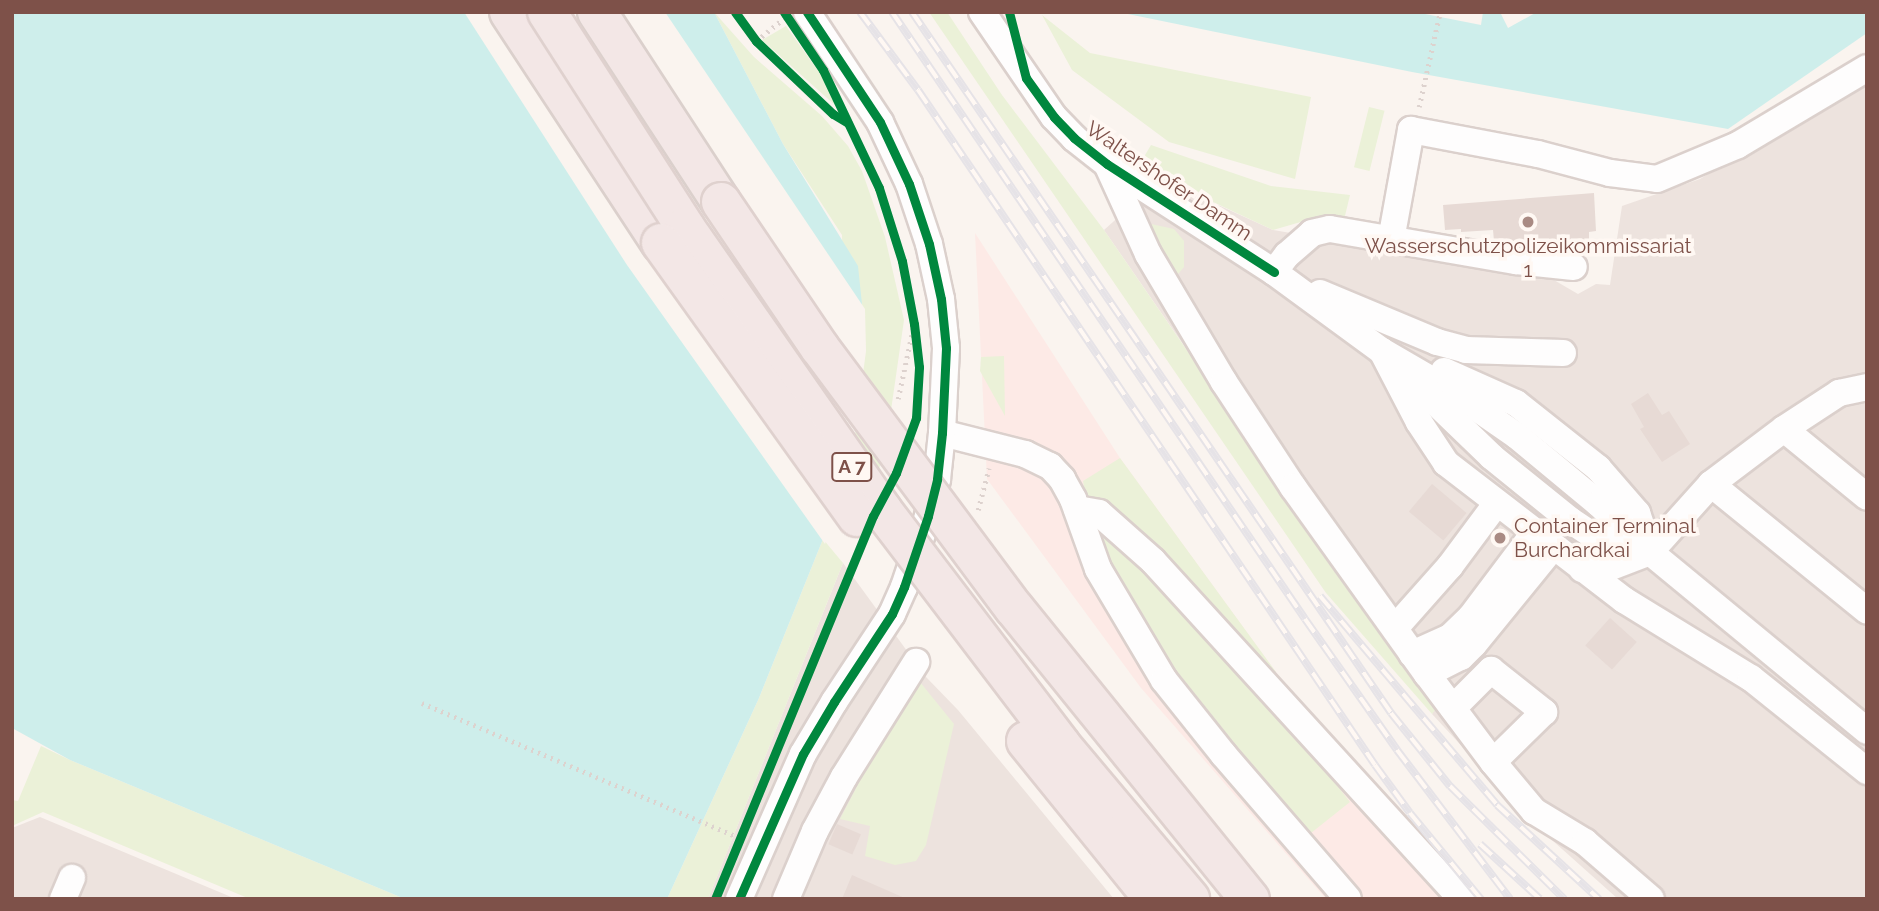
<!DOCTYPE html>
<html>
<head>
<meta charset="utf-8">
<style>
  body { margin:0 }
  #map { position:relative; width:1879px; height:911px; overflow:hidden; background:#faf4ef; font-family:Raleway,sans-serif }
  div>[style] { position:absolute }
  .commercial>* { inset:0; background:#fdeae6 }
  .industrial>* { inset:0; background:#ede3de }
  .green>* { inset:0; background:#ebf1d8; transform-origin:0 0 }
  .water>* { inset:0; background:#ceeeeb }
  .pier>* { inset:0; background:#faf4ef }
  .building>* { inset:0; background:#e7dad5; transform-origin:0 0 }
  .path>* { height:4.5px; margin-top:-2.25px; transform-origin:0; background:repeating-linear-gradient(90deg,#ddd2ce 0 2px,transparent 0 7px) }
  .roads { filter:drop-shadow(2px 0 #dbd0cc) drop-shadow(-2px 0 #dbd0cc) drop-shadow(0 2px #dbd0cc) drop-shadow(0 -2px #dbd0cc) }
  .minor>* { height:26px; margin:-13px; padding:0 13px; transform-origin:13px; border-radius:13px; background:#fefdfd }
  .highway>* { height:38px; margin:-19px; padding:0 19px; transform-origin:19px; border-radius:19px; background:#f3e7e6 }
  .rail>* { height:8px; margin-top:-4px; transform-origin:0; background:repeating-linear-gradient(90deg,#fff8f3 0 16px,#e6e3e7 0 32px); box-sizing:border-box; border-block:2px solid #e6e3e7 }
  .bridges { filter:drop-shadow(2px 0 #dfd1ce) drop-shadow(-2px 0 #dfd1ce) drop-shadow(0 2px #dfd1ce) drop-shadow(0 -2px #dfd1ce) }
  .highway-bridge>* { height:38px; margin:-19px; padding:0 19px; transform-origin:19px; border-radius:19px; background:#f3e7e6 }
  .cycleway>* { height:9px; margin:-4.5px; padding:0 4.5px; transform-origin:4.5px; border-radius:4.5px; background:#00873e }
  .dots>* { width:19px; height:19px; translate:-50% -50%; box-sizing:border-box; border:4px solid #fff8f3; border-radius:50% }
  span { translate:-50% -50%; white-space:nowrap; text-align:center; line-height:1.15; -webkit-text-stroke:7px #fff8f3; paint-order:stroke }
  .shield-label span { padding:2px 5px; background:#fff8f3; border:2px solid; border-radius:5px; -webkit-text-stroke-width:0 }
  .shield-label { font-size:19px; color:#7e5149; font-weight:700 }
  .street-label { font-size:21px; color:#7e5149 }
  .poi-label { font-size:21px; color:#7e5149 }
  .left { translate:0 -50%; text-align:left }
  .frame { position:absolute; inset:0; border:14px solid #7e5149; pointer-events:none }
</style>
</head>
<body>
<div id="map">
  <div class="commercial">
    <div style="clip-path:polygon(975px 233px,1120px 458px,1332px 749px,1460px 899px,1326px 899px,1141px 688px,987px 479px)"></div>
  </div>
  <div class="industrial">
    <div style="clip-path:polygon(1867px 75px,1867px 899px,1618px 899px,1534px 824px,1432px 714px,1435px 709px,1104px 230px,1161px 179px,1273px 230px,1547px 276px,1578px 294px,1596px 284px,1610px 285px,1622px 206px,1700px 179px)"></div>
    <div style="clip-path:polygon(843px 563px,926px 677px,958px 710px,1114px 899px,708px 899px)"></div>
    <div style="clip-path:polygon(40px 817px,236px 899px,12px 899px,12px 828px)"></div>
  </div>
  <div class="green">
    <div style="clip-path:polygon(714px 12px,754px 57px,822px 116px,848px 146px,862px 171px,885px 237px,904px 320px,885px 452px,871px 491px,846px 462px,842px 235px,783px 144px)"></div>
    <div style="clip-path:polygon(929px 12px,947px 12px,1002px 95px,1104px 230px,1435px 710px,1432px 714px,1326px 593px)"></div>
    <div style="clip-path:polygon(1042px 15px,1090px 53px,1311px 97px,1295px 179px,1169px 142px,1072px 70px)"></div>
    <div style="clip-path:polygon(786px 26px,821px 75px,836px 106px,762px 40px)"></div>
    <div style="left:1369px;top:107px;width:16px;height:62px;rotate:14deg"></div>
    <div style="clip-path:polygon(1151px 145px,1271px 186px,1350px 195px,1344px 220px,1318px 217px,1273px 230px,1138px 167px)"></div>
    <div style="clip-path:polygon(1151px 224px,1174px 229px,1184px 241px,1184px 267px,1173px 280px,1149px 229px)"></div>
    <div style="clip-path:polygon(1004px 356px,1005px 416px,980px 371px,981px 357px)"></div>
    <div style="clip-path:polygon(1120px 458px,1276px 672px,1260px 687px,1350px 802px,1311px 833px,1164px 666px,1094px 549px,1083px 481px)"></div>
    <div style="clip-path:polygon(823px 539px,843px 563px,708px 899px,667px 899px,759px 698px)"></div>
    <div style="clip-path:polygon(920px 682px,954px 724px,926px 845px,916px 861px,895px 865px,865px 856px,870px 826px,840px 819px,897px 709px)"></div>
    <div style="clip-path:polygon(41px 746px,70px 760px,405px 899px,250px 899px,43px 812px,12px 826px,12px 800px,18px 801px)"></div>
  </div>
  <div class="water">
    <div style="clip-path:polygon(12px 12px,714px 12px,783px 144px,858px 266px,862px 304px,857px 411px,823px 539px,759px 698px,667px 899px,405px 899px,70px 760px,12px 728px)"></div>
    <div style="clip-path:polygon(1118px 12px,1867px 12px,1867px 33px,1728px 129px,1412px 72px)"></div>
  </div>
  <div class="pier">
    <div style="clip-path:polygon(464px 12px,563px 12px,850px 463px,825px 544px,627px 265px)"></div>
    <div style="clip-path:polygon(570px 12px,665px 12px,865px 309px,866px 351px,855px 435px,704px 219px)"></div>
    <div style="clip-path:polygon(1415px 12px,1483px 12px,1481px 25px)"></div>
    <div style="clip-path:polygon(1500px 12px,1537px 12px,1508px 28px)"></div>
  </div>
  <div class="building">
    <div style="clip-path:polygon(1594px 193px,1596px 231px,1589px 232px,1589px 241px,1522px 246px,1494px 241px,1493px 230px,1461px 232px,1461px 229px,1445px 230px,1443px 205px)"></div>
    <div style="clip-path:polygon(1648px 393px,1662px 415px,1669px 411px,1690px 444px,1662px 462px,1640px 429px,1644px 427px,1631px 404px)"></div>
    <div style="left:1432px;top:484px;width:45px;height:36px;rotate:40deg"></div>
    <div style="left:1610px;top:618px;width:36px;height:37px;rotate:42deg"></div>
    <div style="left:837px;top:824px;width:26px;height:22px;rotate:23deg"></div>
    <div style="clip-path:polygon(852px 875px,907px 899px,842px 899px)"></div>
  </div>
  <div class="path">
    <div style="left:1477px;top:12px;width:10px"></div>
    <div style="left:756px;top:41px;width:38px;rotate:-39deg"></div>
    <div style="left:1419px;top:107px;width:97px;rotate:-77.5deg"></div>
    <div style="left:898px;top:399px;width:77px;rotate:-78deg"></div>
    <div style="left:978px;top:510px;width:43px;rotate:-75.3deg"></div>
    <div style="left:422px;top:703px;width:345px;rotate:23deg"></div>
  </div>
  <div class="roads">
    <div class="minor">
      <div style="left:982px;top:12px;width:127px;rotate:55.6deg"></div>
      <div style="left:1054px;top:117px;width:29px;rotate:46deg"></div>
      <div style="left:1074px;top:138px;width:42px;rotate:38.2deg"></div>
      <div style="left:1107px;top:164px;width:199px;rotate:32.9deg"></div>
      <div style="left:1274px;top:272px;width:134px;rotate:36.2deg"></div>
      <div style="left:1382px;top:351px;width:88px;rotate:30.1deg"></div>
      <div style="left:1458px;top:395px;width:72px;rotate:34.8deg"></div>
      <div style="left:1517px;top:436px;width:107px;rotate:39.7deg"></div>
      <div style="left:1599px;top:504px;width:70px;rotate:43.3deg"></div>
      <div style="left:1650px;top:552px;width:281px;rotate:39.5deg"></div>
      <div style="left:1107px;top:164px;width:99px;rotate:65.5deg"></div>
      <div style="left:1148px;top:254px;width:149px;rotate:59.3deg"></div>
      <div style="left:1224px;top:382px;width:126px;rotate:56.7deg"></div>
      <div style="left:1293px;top:487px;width:230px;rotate:54.4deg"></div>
      <div style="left:1427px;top:674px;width:110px;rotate:53.1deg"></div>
      <div style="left:1493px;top:762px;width:64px;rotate:50.1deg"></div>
      <div style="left:1534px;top:811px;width:60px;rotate:31.3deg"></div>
      <div style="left:1585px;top:842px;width:87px;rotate:40.8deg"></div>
      <div style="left:1391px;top:240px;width:112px;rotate:-79.7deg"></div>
      <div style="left:1411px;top:130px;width:129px;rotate:10.7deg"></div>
      <div style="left:1538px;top:154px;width:74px;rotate:14.8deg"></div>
      <div style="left:1610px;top:173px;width:47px;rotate:7.3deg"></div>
      <div style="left:1657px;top:179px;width:88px;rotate:-22.8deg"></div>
      <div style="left:1738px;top:145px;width:150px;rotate:-30.8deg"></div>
      <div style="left:1274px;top:272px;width:21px;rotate:-53deg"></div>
      <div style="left:1287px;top:255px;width:33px;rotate:-41deg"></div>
      <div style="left:1312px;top:233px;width:18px;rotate:-13deg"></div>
      <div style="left:1330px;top:229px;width:189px;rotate:9.8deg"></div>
      <div style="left:1516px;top:261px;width:58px;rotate:5.9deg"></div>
      <div style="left:1320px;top:293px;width:127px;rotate:22.7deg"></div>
      <div style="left:1437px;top:342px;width:30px;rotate:15deg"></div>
      <div style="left:1466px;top:350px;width:97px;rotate:1.8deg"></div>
      <div style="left:1382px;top:351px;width:80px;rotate:62.5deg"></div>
      <div style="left:1419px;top:422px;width:49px;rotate:56.6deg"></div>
      <div style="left:1446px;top:463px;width:225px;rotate:37.6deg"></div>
      <div style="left:1624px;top:600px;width:149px;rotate:31.6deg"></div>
      <div style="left:1751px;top:678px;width:149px;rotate:38.7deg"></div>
      <div style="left:1444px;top:371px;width:79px;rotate:24deg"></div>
      <div style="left:1516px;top:403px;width:105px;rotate:38.4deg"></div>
      <div style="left:1598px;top:468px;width:60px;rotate:49.1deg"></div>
      <div style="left:1637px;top:513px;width:37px;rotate:71deg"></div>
      <div style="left:1411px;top:379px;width:112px;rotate:43.9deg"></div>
      <div style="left:1492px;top:457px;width:100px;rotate:38.9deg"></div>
      <div style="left:1570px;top:520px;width:36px;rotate:34deg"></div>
      <div style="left:1600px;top:540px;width:49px;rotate:14.3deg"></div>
      <div style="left:1784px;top:429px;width:107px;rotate:39.3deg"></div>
      <div style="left:942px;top:433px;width:86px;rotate:14.2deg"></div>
      <div style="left:1025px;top:454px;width:28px;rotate:26deg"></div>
      <div style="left:1050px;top:466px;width:18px;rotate:47deg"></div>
      <div style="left:1062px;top:479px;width:23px;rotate:61deg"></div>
      <div style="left:1073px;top:499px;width:74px;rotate:70.3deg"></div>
      <div style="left:1098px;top:569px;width:129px;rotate:59.3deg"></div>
      <div style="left:1164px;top:680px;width:95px;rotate:51.4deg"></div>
      <div style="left:1223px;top:754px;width:191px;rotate:49.2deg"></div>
      <div style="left:1711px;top:484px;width:201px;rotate:39.1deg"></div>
      <div style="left:1077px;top:509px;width:22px;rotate:10deg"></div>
      <div style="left:1099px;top:513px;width:72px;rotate:41.6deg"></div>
      <div style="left:1153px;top:561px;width:458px;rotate:47.6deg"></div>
      <div style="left:1582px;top:569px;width:19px;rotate:6deg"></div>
      <div style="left:1601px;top:571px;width:53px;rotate:-21.2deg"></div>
      <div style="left:1650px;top:552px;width:91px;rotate:-48.1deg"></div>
      <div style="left:1711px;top:484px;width:91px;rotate:-37deg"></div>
      <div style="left:1784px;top:429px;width:66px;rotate:-33.2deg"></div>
      <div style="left:1839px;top:393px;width:29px;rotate:-12deg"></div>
      <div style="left:1395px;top:628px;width:83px;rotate:-48.4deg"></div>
      <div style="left:1450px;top:566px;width:77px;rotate:-53.4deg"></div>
      <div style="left:1412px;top:654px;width:42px;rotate:-24.1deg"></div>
      <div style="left:1450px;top:637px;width:28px;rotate:-44deg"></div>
      <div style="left:1470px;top:618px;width:106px;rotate:-53deg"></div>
      <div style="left:1427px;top:674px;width:38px;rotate:-27deg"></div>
      <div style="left:1461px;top:657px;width:18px;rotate:-45deg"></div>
      <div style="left:1474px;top:644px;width:125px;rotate:-50.8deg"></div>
      <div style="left:1453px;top:708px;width:54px;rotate:-45deg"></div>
      <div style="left:1491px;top:670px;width:68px;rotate:38.4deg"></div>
      <div style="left:1544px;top:712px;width:71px;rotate:135.6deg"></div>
      <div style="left:63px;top:899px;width:23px;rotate:-67deg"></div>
      <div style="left:739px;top:899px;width:158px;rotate:-66.2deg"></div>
      <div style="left:803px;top:754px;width:61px;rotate:-59.2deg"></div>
      <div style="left:834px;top:702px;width:105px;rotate:-56.6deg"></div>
      <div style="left:892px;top:614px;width:30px;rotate:-66deg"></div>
      <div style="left:904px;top:587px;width:75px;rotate:-71.3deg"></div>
      <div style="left:928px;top:516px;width:38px;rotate:-76deg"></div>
      <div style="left:937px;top:479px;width:46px;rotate:-83.8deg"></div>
      <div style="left:942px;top:433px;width:85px;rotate:-87.3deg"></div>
      <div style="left:946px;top:348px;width:49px;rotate:-95.8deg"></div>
      <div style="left:941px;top:299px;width:56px;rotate:-102.3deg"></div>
      <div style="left:929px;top:244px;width:63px;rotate:-108.4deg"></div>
      <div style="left:909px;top:184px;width:68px;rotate:-115.1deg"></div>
      <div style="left:880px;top:122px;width:132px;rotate:-123.6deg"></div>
      <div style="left:786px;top:899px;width:74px;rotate:-66.9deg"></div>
      <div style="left:815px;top:831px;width:61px;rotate:-61.8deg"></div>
      <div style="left:844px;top:777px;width:136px;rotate:-57.9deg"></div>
    </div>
    <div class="highway">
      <div style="left:509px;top:12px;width:277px;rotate:56.7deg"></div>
      <div style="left:597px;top:12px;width:227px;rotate:56.9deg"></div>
    </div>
  </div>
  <div class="rail">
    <div style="left:860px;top:12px;width:97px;rotate:53.4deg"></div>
    <div style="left:918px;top:90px;width:815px;rotate:55.9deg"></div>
    <div style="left:1375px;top:765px;width:59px;rotate:53.9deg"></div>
    <div style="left:1410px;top:813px;width:112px;rotate:50.5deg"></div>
    <div style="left:892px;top:12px;width:734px;rotate:55.77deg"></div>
    <div style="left:1305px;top:619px;width:160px;rotate:54.9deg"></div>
    <div style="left:1397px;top:750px;width:187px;rotate:52.8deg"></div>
    <div style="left:912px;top:12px;width:849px;rotate:55.65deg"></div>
    <div style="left:1391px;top:713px;width:94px;rotate:51.1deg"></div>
    <div style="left:1450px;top:786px;width:161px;rotate:44.7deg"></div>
    <div style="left:1320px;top:596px;width:274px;rotate:49.7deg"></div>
    <div style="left:1497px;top:805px;width:139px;rotate:42.7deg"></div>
    <div style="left:1480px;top:844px;width:81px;rotate:42.5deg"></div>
  </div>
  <div class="bridges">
    <div class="highway-bridge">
      <div style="left:547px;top:12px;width:255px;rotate:57.3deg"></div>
      <div style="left:685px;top:227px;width:346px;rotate:55.1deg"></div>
      <div style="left:883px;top:511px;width:294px;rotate:52.7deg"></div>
      <div style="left:1061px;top:745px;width:201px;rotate:50deg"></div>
      <div style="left:721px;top:202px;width:176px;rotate:55.9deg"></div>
      <div style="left:820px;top:348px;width:324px;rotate:53.3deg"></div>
      <div style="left:1014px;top:608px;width:375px;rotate:51deg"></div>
      <div style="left:661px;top:243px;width:337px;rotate:54.4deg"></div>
      <div style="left:1026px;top:741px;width:196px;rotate:51deg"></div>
    </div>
  </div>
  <div class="cycleway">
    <div style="left:735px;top:12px;width:36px;rotate:54deg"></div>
    <div style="left:756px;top:41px;width:106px;rotate:43.5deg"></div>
    <div style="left:833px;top:114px;width:17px;rotate:31deg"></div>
    <div style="left:1009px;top:12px;width:68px;rotate:75.6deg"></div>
    <div style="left:1026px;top:78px;width:48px;rotate:54.3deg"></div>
    <div style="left:1054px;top:117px;width:29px;rotate:46deg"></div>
    <div style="left:1074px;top:138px;width:42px;rotate:38.2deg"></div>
    <div style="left:1107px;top:164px;width:199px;rotate:32.9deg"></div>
    <div style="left:715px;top:899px;width:414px;rotate:-67.6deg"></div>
    <div style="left:873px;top:516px;width:49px;rotate:-61.9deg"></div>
    <div style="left:896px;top:473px;width:59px;rotate:-70deg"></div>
    <div style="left:916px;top:418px;width:51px;rotate:-86.6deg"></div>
    <div style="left:919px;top:367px;width:43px;rotate:-96.6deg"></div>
    <div style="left:914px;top:324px;width:64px;rotate:-100.8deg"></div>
    <div style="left:902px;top:261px;width:77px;rotate:-107.5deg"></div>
    <div style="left:879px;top:188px;width:131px;rotate:-115.4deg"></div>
    <div style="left:823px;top:70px;width:70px;rotate:-123.9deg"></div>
    <div style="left:739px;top:899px;width:158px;rotate:-66.2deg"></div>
    <div style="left:803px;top:754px;width:61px;rotate:-59.2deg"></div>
    <div style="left:834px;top:702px;width:105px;rotate:-56.6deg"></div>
    <div style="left:892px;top:614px;width:30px;rotate:-66deg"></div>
    <div style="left:904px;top:587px;width:75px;rotate:-71.3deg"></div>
    <div style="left:928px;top:516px;width:38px;rotate:-76deg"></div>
    <div style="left:937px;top:479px;width:46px;rotate:-83.8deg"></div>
    <div style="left:942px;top:433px;width:85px;rotate:-87.3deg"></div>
    <div style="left:946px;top:348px;width:49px;rotate:-95.8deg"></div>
    <div style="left:941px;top:299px;width:56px;rotate:-102.3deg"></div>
    <div style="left:929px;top:244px;width:63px;rotate:-108.4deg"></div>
    <div style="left:909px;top:184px;width:68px;rotate:-115.1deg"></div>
    <div style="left:880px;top:122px;width:132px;rotate:-123.6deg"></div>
  </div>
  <div class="dots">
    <div style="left:1528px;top:222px;background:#a98a83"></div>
    <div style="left:1500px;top:538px;background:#a98a83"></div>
  </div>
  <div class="shield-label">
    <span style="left:852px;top:467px">A 7</span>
  </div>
  <div class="street-label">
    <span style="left:1169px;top:181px;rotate:34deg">Waltershofer Damm</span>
  </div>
  <div class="poi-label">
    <span style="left:1528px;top:258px">Wasserschutzpolizeikommissariat<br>1</span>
    <span class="left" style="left:1514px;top:538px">Container Terminal<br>Burchardkai</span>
  </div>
  <div class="frame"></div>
</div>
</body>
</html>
